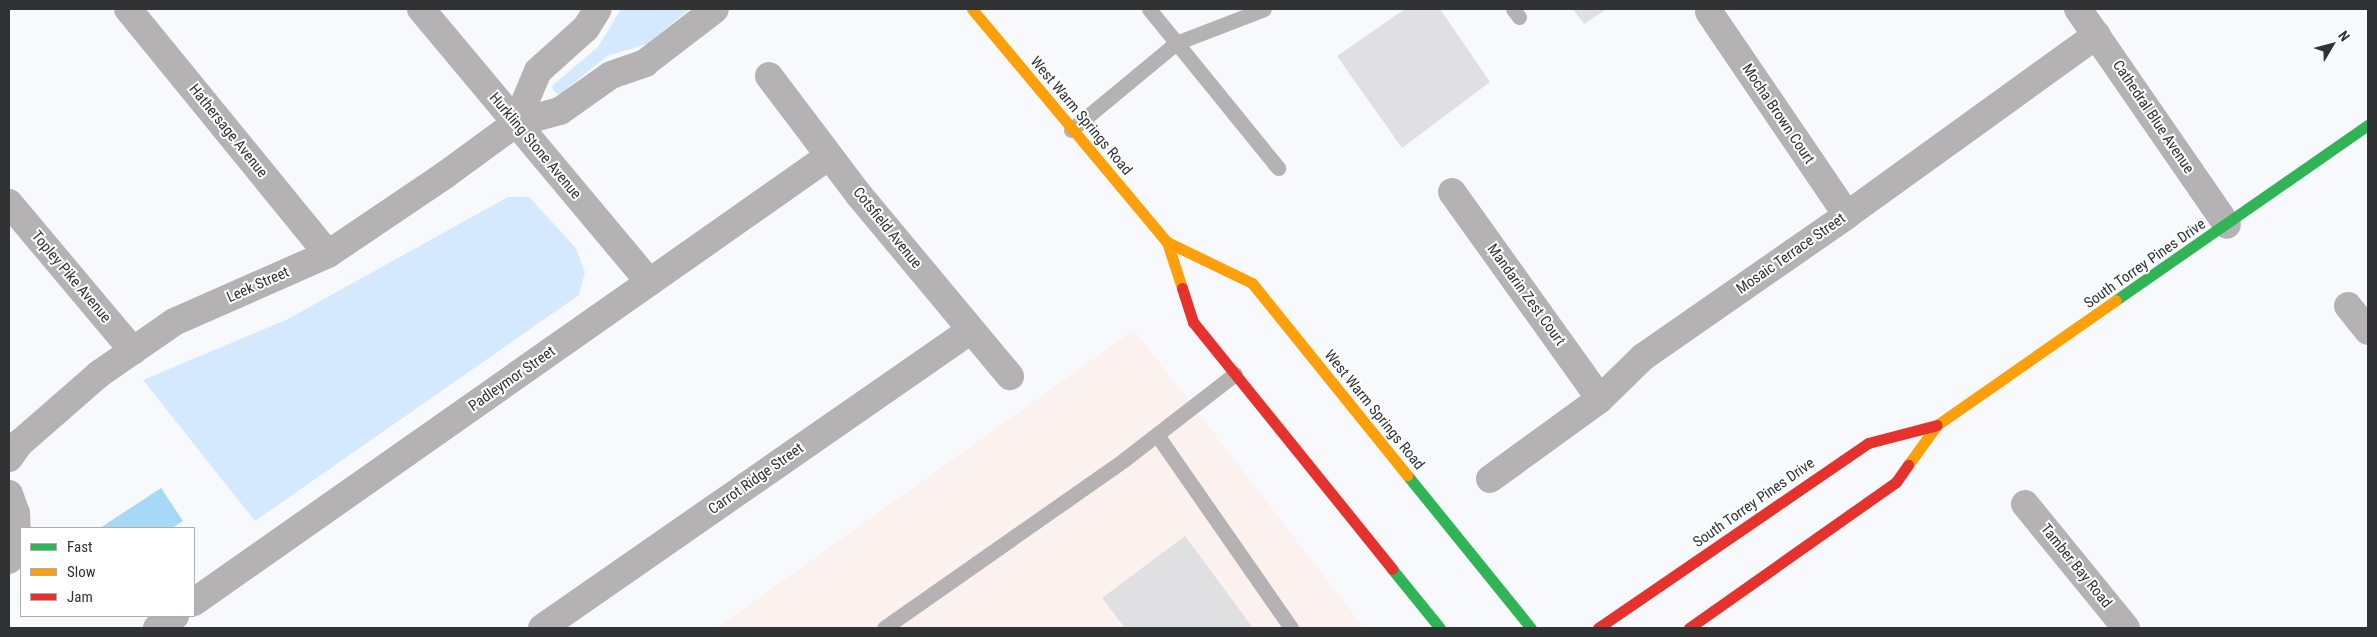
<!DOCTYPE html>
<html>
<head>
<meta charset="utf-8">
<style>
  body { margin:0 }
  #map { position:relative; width:2377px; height:637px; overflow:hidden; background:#f7f9fc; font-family:"Roboto Condensed",sans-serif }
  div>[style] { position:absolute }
  .commercial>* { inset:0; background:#fbf1ee }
  .green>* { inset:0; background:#d5e9fe }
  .water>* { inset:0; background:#a6d9f8 }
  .building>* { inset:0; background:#e0dfe1 }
  .lane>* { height:15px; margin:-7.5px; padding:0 7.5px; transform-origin:7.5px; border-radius:7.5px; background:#b4b2b3 }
  .street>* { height:28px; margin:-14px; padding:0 14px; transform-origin:14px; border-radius:14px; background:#b4b2b3 }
  .fast>* { height:11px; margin:-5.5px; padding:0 5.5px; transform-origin:5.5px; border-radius:5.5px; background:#30b455 }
  .slow>* { height:11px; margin:-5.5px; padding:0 5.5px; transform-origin:5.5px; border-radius:5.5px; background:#ff9f0a }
  .jam>* { height:11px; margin:-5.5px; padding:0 5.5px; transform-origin:5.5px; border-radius:5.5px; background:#e5322d }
  span { translate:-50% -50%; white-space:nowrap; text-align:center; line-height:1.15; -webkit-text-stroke:4px #fff; paint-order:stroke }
  .street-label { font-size:15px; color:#303234 }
  .frame { position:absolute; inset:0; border:10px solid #303234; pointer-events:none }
  .legend { position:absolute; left:20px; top:527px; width:175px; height:90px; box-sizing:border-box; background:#fff; border:1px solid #acadae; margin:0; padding:6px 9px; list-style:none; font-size:15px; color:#303234 }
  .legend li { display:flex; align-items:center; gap:10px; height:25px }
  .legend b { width:25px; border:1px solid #acadae }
  .north { position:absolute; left:2307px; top:20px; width:50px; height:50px; -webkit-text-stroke:4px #fff; paint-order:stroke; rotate:53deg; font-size:14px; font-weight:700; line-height:20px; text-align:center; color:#303234 }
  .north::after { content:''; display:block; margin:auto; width:18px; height:22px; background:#303234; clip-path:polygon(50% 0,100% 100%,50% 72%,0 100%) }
</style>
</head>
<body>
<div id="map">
  <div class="commercial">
    <div style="clip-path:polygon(1134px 330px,1364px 628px,717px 628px)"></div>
  </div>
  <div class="green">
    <div style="clip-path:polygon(621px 9px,690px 9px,647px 44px,607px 56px,560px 94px,556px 93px,552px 88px,554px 84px,598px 47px)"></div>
    <div style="clip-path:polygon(508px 197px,529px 197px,576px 248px,585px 272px,579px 295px,255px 521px,143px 380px,286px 320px)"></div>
  </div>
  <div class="water">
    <div style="clip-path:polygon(161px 488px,183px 521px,172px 528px,100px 528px)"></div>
  </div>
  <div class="building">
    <div style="clip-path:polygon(1405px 9px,1440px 9px,1490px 82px,1402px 148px,1337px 56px)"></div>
    <div style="clip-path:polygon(1573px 9px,1607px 9px,1584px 24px)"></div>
    <div style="clip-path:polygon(1185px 536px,1253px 628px,1125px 628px,1102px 598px)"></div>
  </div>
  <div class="lane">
    <div style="left:1149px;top:9px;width:205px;rotate:50.9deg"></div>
    <div style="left:1513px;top:9px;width:10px;rotate:53deg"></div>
    <div style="left:1071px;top:130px;width:136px;rotate:-39.6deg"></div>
    <div style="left:1176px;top:43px;width:94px;rotate:-21.1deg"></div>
    <div style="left:1157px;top:435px;width:235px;rotate:55.2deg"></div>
    <div style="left:884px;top:628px;width:294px;rotate:-35deg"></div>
    <div style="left:1125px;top:459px;width:139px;rotate:-37.7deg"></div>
  </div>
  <div class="street">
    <div style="left:128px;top:9px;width:316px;rotate:50.8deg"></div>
    <div style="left:421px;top:9px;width:356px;rotate:50.1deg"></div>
    <div style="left:2078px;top:9px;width:262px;rotate:55.4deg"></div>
    <div style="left:1709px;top:12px;width:245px;rotate:55.8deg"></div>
    <div style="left:769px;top:76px;width:149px;rotate:52.9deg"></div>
    <div style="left:859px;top:195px;width:236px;rotate:50.2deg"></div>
    <div style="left:516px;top:123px;width:56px;rotate:-67.1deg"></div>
    <div style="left:538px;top:71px;width:64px;rotate:-41.9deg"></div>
    <div style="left:586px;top:28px;width:22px;rotate:-58deg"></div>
    <div style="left:1452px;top:192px;width:254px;rotate:54.4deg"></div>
    <div style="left:9px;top:203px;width:193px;rotate:50deg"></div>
    <div style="left:2348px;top:306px;width:32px;rotate:51deg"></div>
    <div style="left:9px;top:458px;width:19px;rotate:-54deg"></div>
    <div style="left:20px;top:443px;width:105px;rotate:-41.1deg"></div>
    <div style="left:99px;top:374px;width:91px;rotate:-34.7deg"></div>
    <div style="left:174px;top:322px;width:168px;rotate:-23.8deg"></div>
    <div style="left:328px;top:254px;width:141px;rotate:-34deg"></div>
    <div style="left:445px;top:175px;width:88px;rotate:-36.2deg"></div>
    <div style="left:516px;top:123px;width:46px;rotate:-15.3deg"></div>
    <div style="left:560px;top:111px;width:62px;rotate:-35.2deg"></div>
    <div style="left:611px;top:75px;width:36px;rotate:-19deg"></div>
    <div style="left:645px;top:63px;width:88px;rotate:-37.6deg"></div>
    <div style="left:1490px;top:479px;width:136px;rotate:-36deg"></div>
    <div style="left:1600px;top:399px;width:60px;rotate:-44.3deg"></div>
    <div style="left:1643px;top:357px;width:249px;rotate:-34.8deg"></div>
    <div style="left:1847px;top:215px;width:308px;rotate:-35.8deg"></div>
    <div style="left:9px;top:494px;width:20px;rotate:70deg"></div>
    <div style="left:16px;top:513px;width:22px;rotate:87deg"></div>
    <div style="left:17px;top:535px;width:26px;rotate:108deg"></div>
    <div style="left:2025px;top:504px;width:160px;rotate:50.8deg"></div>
    <div style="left:194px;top:602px;width:776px;rotate:-35.08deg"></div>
    <div style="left:157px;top:628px;width:22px;rotate:-34deg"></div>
    <div style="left:542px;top:628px;width:522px;rotate:-34.79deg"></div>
  </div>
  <div class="fast">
    <div style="left:2116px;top:300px;width:307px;rotate:-34.8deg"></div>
    <div style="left:1407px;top:475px;width:197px;rotate:51deg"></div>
    <div style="left:1392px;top:569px;width:76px;rotate:50.9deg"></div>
  </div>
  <div class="slow">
    <div style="left:972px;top:9px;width:304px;rotate:50.1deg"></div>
    <div style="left:1167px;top:242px;width:48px;rotate:71.9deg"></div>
    <div style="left:1167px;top:242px;width:94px;rotate:25.8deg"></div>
    <div style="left:1252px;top:283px;width:247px;rotate:51.1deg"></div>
    <div style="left:1908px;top:465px;width:49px;rotate:-54.1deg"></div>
    <div style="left:1937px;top:425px;width:218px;rotate:-34.9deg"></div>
  </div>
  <div class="jam">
    <div style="left:1182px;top:288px;width:36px;rotate:72deg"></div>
    <div style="left:1193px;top:322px;width:317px;rotate:51.1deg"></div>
    <div style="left:1598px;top:628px;width:327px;rotate:-34.4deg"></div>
    <div style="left:1868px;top:443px;width:71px;rotate:-14.6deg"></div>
    <div style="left:1689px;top:628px;width:253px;rotate:-35.2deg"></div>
    <div style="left:1896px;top:482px;width:21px;rotate:-55deg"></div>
  </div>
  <div class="street-label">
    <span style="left:1778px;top:114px;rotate:56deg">Mocha Brown Court</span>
    <span style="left:1081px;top:116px;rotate:50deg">West Warm Springs Road</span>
    <span style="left:2153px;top:117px;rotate:56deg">Cathedral Blue Avenue</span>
    <span style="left:228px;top:131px;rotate:51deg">Hathersage Avenue</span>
    <span style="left:535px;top:146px;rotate:50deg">Hurkling Stone Avenue</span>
    <span style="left:887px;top:228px;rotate:51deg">Cotsfield Avenue</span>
    <span style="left:1791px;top:254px;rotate:-35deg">Mosaic Terrace Street</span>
    <span style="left:2145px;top:264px;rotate:-35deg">South Torrey Pines Drive</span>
    <span style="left:71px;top:277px;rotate:50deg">Topley Pike Avenue</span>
    <span style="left:258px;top:285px;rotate:-24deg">Leek Street</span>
    <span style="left:1526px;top:295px;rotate:54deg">Mandarin Zest Court</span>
    <span style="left:512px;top:379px;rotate:-35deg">Padleymor Street</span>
    <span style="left:1374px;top:410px;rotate:51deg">West Warm Springs Road</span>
    <span style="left:756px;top:479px;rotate:-35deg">Carrot Ridge Street</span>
    <span style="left:1754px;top:503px;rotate:-35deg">South Torrey Pines Drive</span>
    <span style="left:2076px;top:566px;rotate:51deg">Tamber Bay Road</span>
  </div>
  <div class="frame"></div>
  <ul class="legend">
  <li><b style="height:6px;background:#30b455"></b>Fast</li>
  <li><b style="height:6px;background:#ff9f0a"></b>Slow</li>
  <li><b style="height:6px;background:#e5322d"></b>Jam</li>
  </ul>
  <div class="north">N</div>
</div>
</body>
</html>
